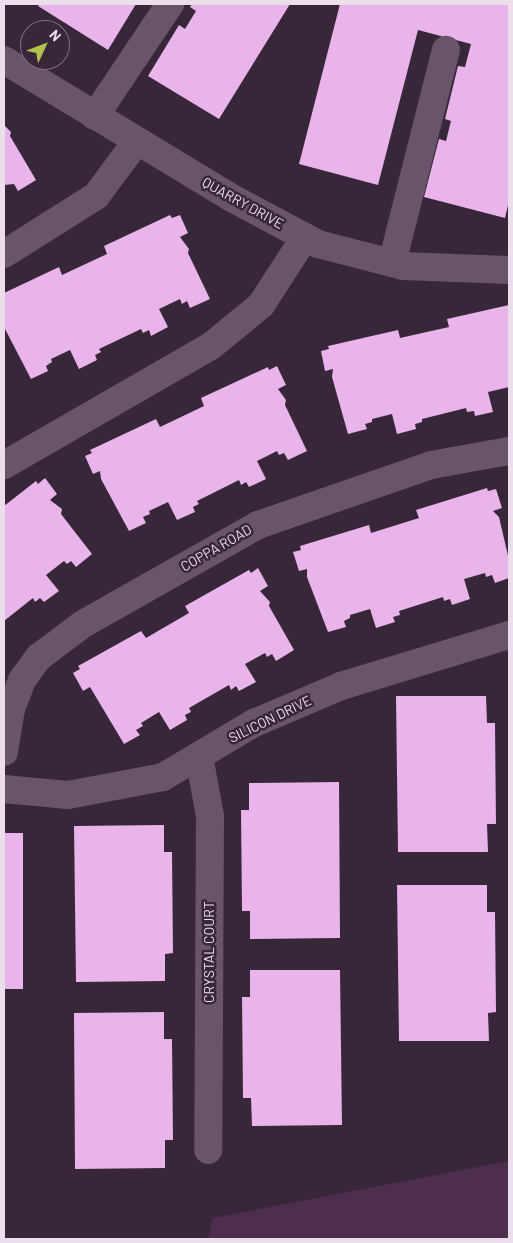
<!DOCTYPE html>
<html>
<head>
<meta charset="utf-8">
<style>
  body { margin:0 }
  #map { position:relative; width:513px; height:1243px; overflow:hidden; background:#382639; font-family:Barlow,sans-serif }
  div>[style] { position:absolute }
  .green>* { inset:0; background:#4e2e4f }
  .building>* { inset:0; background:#e8b4e9; transform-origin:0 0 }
  .minor>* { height:28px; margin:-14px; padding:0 14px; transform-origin:14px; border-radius:14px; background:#69556a }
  span { translate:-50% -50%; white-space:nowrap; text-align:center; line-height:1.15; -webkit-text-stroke:5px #382639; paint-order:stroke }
  .street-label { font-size:14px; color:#ebdfeb }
  .frame { position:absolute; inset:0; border:5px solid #ebdfeb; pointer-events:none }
  .north { position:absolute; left:20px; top:20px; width:50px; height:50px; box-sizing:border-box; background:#382639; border:1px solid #807080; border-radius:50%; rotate:47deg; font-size:14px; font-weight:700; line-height:20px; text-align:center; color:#ebdfeb }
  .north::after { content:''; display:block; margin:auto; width:18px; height:22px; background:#b3c24b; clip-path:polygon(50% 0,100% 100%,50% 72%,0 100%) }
</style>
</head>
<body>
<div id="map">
  <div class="green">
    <div style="clip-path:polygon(509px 1161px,509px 1239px,208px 1239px,213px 1218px)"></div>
  </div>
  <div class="building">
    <div style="clip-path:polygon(40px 4px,136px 4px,108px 50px,38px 6px)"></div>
    <div style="clip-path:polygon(192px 4px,290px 4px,219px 119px,148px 76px,179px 25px,185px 29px,196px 11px,190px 7px)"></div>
    <div style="clip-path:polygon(340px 4px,509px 4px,509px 201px,505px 218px,424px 197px,439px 139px,446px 141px,451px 121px,445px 119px,458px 66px,465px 67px,471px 44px,418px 30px,378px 185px,299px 164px)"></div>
    <div style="clip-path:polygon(4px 125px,11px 132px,10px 136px,36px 180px,18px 191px,14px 184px,4px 185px)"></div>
    <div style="clip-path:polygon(170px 215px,172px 218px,180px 215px,188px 233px,180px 237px,189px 249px,188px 253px,210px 299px,190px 308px,187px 301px,182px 304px,180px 299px,159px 309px,168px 327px,151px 336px,149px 330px,143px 333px,141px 329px,99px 349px,101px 352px,95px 355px,97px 360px,79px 369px,70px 350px,51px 359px,52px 362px,46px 366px,48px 371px,31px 379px,4px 327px,4px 293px,59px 267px,62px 275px,107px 254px,104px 246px)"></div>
    <div style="clip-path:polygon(509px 305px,509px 387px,488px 392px,493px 412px,475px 416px,474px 411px,467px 412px,466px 408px,422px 419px,422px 422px,415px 424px,416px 429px,397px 434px,392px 414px,372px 419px,372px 422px,365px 424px,367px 429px,348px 434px,332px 377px,333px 369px,325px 371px,321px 351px,329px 349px,328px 346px,398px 330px,400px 338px,449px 327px,447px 319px)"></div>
    <div style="clip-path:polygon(277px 366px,286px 385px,278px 389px,286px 400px,285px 405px,307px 451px,288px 460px,284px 453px,279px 455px,277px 451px,257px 461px,266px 479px,249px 487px,246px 482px,241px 485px,239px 480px,197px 501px,199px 504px,193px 507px,195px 512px,177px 520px,168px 502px,149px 511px,150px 514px,143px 517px,146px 523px,129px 531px,101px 479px,100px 471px,93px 474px,85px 456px,92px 453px,90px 450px,156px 419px,160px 427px,204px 406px,201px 398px,268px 367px,269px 370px)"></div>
    <div style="clip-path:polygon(45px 478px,57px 494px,50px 500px,62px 509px,61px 514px,92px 554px,76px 567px,71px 561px,67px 564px,64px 561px,46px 575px,59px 591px,44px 602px,40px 598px,35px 602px,33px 598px,4px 621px,4px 506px,36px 481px,38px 484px)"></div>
    <div style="clip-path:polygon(487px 488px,488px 491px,496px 489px,502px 508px,493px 511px,499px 517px,509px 560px,509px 578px,495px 583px,492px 575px,486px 577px,485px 573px,464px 579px,470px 599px,452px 605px,450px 599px,444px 601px,443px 597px,399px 611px,400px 615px,393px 617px,395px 622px,376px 628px,370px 609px,350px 615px,350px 618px,344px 621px,346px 627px,328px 632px,307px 577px,307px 569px,299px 571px,293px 552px,301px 550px,300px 546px,369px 525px,371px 533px,419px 518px,416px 510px)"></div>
    <div style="clip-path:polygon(258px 568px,268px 586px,260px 591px,270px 602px,269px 606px,294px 650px,276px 661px,272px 654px,267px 657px,265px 653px,245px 664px,256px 682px,239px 691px,236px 686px,231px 690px,229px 685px,189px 708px,191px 712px,185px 715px,187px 720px,170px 730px,159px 712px,141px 723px,143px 726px,136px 730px,140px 735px,124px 744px,90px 687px,83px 691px,73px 673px,80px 669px,78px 666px,141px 631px,146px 638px,189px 613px,185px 606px,249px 570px,251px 573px)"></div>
    <div style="clip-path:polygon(396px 696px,486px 696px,487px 723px,495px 723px,496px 824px,487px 824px,488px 852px,398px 852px)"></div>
    <div style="clip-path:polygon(339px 782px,340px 938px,250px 939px,250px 911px,242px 911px,241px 810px,249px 810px,249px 783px)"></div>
    <div style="clip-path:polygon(164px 825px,164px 852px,172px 852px,173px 953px,165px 954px,165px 981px,76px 982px,74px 826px)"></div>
    <div style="left:4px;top:833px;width:19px;height:156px"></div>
    <div style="clip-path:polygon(397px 885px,487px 885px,487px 912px,495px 912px,496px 1012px,488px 1013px,489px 1041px,399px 1041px)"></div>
    <div style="clip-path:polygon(250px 970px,340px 970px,342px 1125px,252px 1126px,251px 1098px,243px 1098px,242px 997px,250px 997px)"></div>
    <div style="clip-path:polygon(164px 1012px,164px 1039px,172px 1039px,173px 1140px,165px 1140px,165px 1168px,75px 1169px,74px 1013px)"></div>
  </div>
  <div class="minor">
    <div style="left:4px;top:60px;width:264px;rotate:31.2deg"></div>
    <div style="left:230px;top:197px;width:100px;rotate:28.1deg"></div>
    <div style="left:318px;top:244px;width:88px;rotate:14.5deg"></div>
    <div style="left:403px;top:266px;width:106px;rotate:2.2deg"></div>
    <div style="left:95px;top:116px;width:135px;rotate:-56.2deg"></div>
    <div style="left:4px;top:254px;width:109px;rotate:-32.2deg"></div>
    <div style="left:96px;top:196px;width:69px;rotate:-53.3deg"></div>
    <div style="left:392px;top:263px;width:220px;rotate:-75.8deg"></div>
    <div style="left:4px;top:465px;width:239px;rotate:-29.9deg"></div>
    <div style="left:211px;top:346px;width:65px;rotate:-39.4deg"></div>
    <div style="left:261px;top:305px;width:81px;rotate:-57.1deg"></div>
    <div style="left:4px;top:752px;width:44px;rotate:-80.8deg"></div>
    <div style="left:11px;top:709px;width:31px;rotate:-69deg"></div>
    <div style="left:22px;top:680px;width:29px;rotate:-54deg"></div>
    <div style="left:39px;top:657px;width:55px;rotate:-36.9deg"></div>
    <div style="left:83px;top:624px;width:201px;rotate:-29.5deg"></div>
    <div style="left:258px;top:525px;width:183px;rotate:-19.1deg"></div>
    <div style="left:431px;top:465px;width:79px;rotate:-10.2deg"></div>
    <div style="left:199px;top:756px;width:61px;rotate:79.6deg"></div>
    <div style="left:210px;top:816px;width:334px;rotate:90.3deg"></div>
    <div style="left:4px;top:789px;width:64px;rotate:5.4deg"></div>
    <div style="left:68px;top:795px;width:97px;rotate:-10.7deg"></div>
    <div style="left:163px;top:777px;width:106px;rotate:-30.7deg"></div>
    <div style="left:254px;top:723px;width:95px;rotate:-23deg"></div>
    <div style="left:341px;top:686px;width:176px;rotate:-16.9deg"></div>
  </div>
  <div class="street-label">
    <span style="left:243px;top:203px;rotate:29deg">QUARRY DRIVE</span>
    <span style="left:216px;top:548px;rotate:-30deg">COPPA ROAD</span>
    <span style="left:270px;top:719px;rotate:-26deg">SILICON DRIVE</span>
    <span style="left:209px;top:952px;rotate:-90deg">CRYSTAL COURT</span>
  </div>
  <div class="frame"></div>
  <div class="north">N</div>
</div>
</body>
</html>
